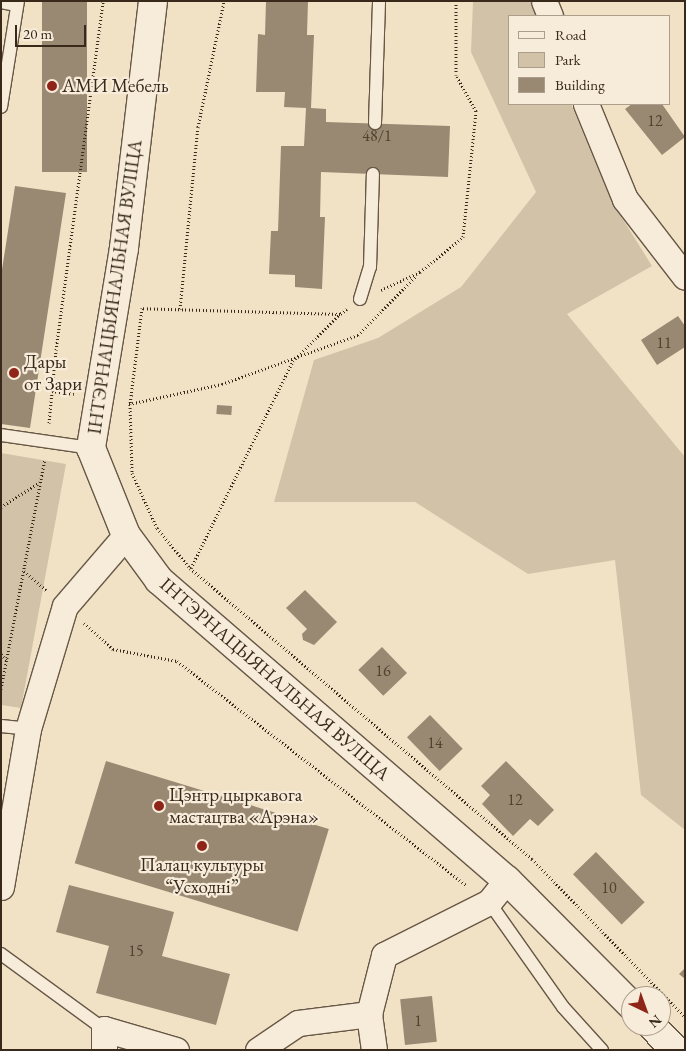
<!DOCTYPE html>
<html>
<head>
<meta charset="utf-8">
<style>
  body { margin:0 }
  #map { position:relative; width:686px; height:1051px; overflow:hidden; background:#f2e2c5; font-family:"EB Garamond",serif }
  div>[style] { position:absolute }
  .green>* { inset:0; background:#d2c3a8 }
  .building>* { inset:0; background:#998973; transform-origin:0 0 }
  .path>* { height:3px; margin-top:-1.5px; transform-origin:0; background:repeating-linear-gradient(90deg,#38291b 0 1px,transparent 0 3.5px) }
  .roads { filter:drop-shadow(1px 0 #665746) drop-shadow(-1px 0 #665746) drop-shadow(0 1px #665746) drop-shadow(0 -1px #665746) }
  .service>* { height:12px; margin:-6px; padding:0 6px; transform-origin:6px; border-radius:6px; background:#f7ecd9 }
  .minor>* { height:25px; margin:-12.5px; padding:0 12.5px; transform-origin:12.5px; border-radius:12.5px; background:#f7ecd9 }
  .secondary>* { height:28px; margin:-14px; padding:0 14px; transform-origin:14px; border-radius:14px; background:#f7ecd9 }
  .dots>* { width:14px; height:14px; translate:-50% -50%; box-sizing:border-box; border:2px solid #f7ecd9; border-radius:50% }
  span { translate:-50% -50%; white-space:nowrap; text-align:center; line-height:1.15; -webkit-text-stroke:4.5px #f7ecd9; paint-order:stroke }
  .number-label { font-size:16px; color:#504131 }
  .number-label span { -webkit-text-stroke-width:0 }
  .poi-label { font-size:19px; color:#38291b }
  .left { translate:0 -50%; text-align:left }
  .street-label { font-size:19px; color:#38291b }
  .frame { position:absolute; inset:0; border:2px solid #38291b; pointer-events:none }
  .legend { position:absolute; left:508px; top:15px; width:162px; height:90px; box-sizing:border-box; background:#f7ecd9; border:1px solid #ab9e8d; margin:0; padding:6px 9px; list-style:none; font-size:15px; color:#38291b }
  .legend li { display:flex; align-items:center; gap:10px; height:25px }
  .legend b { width:25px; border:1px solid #ab9e8d }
  .north { position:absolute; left:621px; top:986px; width:50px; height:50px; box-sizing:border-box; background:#f7ecd9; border:1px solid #ab9e8d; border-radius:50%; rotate:138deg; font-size:14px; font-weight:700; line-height:20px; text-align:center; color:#38291b }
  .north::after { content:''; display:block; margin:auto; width:18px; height:22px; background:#8f2418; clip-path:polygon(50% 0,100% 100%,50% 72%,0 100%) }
  .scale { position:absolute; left:15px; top:25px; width:71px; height:22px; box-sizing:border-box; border:2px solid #38291b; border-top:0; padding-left:6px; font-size:15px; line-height:18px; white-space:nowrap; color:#38291b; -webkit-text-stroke:4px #f7ecd9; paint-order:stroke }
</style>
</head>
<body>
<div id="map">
  <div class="green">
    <div style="clip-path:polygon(473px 1px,529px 1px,536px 16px,510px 16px,510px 104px,571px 104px,611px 200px,652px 266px,567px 314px,685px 457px,685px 830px,641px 795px,615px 560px,528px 574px,415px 502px,274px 502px,314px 360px,378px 338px,461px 287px,536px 192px,471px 52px)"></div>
    <div style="clip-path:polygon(1px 453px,66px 464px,21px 708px,1px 705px)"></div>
  </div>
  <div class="building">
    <div style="left:42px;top:1px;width:45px;height:171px"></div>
    <div style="clip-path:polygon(266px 1px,308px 1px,307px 35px,314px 35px,311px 108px,326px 109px,326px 122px,450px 126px,448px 177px,321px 172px,320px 217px,325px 217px,322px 289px,295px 287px,295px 275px,269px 274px,271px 231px,278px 231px,281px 146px,304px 146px,306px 108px,284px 107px,285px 92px,256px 92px,258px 34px,265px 35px)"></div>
    <div style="clip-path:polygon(632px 104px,662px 104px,685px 137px,662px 155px,625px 109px)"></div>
    <div style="clip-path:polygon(15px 186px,66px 193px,30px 428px,1px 424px,1px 276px)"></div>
    <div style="clip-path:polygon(678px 316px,685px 326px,685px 347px,657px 365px,641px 340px)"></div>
    <div style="left:217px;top:405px;width:15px;height:9px;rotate:4deg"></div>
    <div style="clip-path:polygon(305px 590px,337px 622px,314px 645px,303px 640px,302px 634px,307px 629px,286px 608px)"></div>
    <div style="left:382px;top:647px;width:36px;height:33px;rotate:46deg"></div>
    <div style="left:430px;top:715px;width:47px;height:32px;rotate:46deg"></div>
    <div style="left:106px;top:761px;width:233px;height:107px;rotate:17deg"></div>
    <div style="clip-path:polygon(506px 761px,554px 810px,538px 826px,530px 819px,513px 836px,482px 804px,490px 795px,481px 786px)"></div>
    <div style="left:596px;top:852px;width:70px;height:32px;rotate:46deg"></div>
    <div style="clip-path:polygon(69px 885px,174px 912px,162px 956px,230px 974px,216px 1025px,96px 993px,109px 946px,56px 932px)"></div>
    <div style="clip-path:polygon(685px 968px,685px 979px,679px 974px)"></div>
    <div style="left:432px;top:996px;width:46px;height:32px;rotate:84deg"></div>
  </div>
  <div class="path">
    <div style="left:381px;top:290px;width:43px;rotate:-24.8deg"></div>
    <div style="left:420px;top:272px;width:55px;rotate:-39.1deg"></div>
    <div style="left:463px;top:237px;width:127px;rotate:-84.1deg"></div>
    <div style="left:476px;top:111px;width:41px;rotate:-119.1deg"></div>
    <div style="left:456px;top:75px;width:74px;rotate:-90deg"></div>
    <div style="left:180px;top:309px;width:183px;rotate:-84.4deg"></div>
    <div style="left:198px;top:127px;width:129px;rotate:-78.3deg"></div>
    <div style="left:347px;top:309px;width:9px;rotate:144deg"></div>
    <div style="left:340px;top:314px;width:198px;rotate:-178.3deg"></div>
    <div style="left:142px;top:308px;width:97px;rotate:97.1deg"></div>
    <div style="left:130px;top:404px;width:69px;rotate:88.3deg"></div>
    <div style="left:132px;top:473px;width:60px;rotate:65.6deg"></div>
    <div style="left:157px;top:528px;width:52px;rotate:50.5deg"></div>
    <div style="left:190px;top:568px;width:449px;rotate:40.4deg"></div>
    <div style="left:532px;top:859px;width:220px;rotate:45.9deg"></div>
    <div style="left:52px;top:391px;width:22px;rotate:8deg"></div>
    <div style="left:129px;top:404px;width:95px;rotate:-12.1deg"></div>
    <div style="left:222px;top:384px;width:145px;rotate:-19.8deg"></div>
    <div style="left:358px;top:335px;width:84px;rotate:-45.5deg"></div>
    <div style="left:49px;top:423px;width:73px;rotate:-84.5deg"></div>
    <div style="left:56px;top:350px;width:352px;rotate:-82.3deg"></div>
    <div style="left:1px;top:507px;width:46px;rotate:-32.7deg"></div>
    <div style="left:191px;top:568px;width:231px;rotate:-63.8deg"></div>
    <div style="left:293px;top:361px;width:65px;rotate:-45deg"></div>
    <div style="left:24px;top:571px;width:30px;rotate:41deg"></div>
    <div style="left:84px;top:623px;width:39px;rotate:42deg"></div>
    <div style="left:113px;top:649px;width:65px;rotate:10.6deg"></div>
    <div style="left:177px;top:661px;width:367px;rotate:37.8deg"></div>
    <div style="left:1px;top:654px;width:9px;rotate:49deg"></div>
    <div style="left:1px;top:689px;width:234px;rotate:-79.2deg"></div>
  </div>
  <div class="roads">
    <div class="service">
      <div style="left:1px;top:2px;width:16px;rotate:11deg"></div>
      <div style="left:1px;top:107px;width:107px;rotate:-80.9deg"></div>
      <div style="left:375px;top:123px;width:122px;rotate:-88.1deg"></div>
      <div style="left:360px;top:299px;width:34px;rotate:-73deg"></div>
      <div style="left:370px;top:267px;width:93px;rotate:-88.2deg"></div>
      <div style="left:1px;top:435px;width:91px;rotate:8.2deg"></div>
      <div style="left:1px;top:726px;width:27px;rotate:6deg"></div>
      <div style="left:489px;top:902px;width:128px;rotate:54.8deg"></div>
      <div style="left:563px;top:1007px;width:58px;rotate:47.8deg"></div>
      <div style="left:1px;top:954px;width:127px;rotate:36.1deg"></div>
    </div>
    <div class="minor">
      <div style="left:544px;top:1px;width:16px;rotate:68deg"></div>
      <div style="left:586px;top:104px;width:103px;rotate:67.7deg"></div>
      <div style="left:625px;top:199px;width:98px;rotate:52.4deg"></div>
      <div style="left:1px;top:887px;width:160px;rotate:-80.3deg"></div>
      <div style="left:28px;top:729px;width:128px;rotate:-73.3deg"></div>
      <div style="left:65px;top:606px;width:94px;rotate:-49.3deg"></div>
      <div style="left:104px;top:1050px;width:21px;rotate:-90deg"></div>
      <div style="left:104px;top:1029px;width:75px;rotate:16.3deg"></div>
      <div style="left:258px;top:1050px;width:48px;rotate:-34deg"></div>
      <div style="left:298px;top:1023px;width:72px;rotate:-7.2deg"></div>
      <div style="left:374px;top:1050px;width:36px;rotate:-98deg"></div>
      <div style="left:369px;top:1014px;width:61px;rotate:-75.7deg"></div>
      <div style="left:384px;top:955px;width:118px;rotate:-26.8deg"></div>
      <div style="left:489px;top:902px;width:28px;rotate:-51deg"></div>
    </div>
    <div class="secondary">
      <div style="left:153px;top:1px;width:249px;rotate:96.7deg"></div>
      <div style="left:124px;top:248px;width:203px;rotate:99.4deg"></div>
      <div style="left:91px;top:448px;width:94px;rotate:68.1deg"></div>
      <div style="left:126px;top:535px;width:56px;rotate:53.7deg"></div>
      <div style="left:159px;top:580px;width:459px;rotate:40.8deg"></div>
      <div style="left:507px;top:880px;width:176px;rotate:45.2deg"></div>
      <div style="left:652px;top:1026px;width:33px;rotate:46deg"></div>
    </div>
  </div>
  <div class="dots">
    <div style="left:52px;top:86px;background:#8f2418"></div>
    <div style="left:14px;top:373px;background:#8f2418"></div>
    <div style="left:159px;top:806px;background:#8f2418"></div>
    <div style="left:202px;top:846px;background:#8f2418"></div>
  </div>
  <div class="number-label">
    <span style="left:655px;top:121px">12</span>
    <span style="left:377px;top:136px">48/1</span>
    <span style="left:664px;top:343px">11</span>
    <span style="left:383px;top:671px">16</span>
    <span style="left:435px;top:743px">14</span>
    <span style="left:515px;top:800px">12</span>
    <span style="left:609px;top:888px">10</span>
    <span style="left:136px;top:951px">15</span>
    <span style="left:418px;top:1021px">1</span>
  </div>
  <div class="poi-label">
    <span class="left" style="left:62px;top:86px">АМИ Мебель</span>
    <span class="left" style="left:24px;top:373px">Дары<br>от Зари</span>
    <span class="left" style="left:169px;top:806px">Цэнтр цыркавога<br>мастацтва «Арэна»</span>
    <span style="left:202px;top:876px">Палац культуры<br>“Усходні”</span>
  </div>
  <div class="street-label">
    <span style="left:115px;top:287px;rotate:-82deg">ІНТЭРНАЦЫЯНАЛЬНАЯ ВУЛІЦА</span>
    <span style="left:275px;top:679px;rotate:41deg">ІНТЭРНАЦЫЯНАЛЬНАЯ ВУЛІЦА</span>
  </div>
  <div class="frame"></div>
  <ul class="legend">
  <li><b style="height:6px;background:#f7ecd9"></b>Road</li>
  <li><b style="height:14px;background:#d2c3a8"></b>Park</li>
  <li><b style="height:14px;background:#998973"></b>Building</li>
  </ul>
  <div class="north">N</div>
  <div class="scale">20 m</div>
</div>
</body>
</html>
